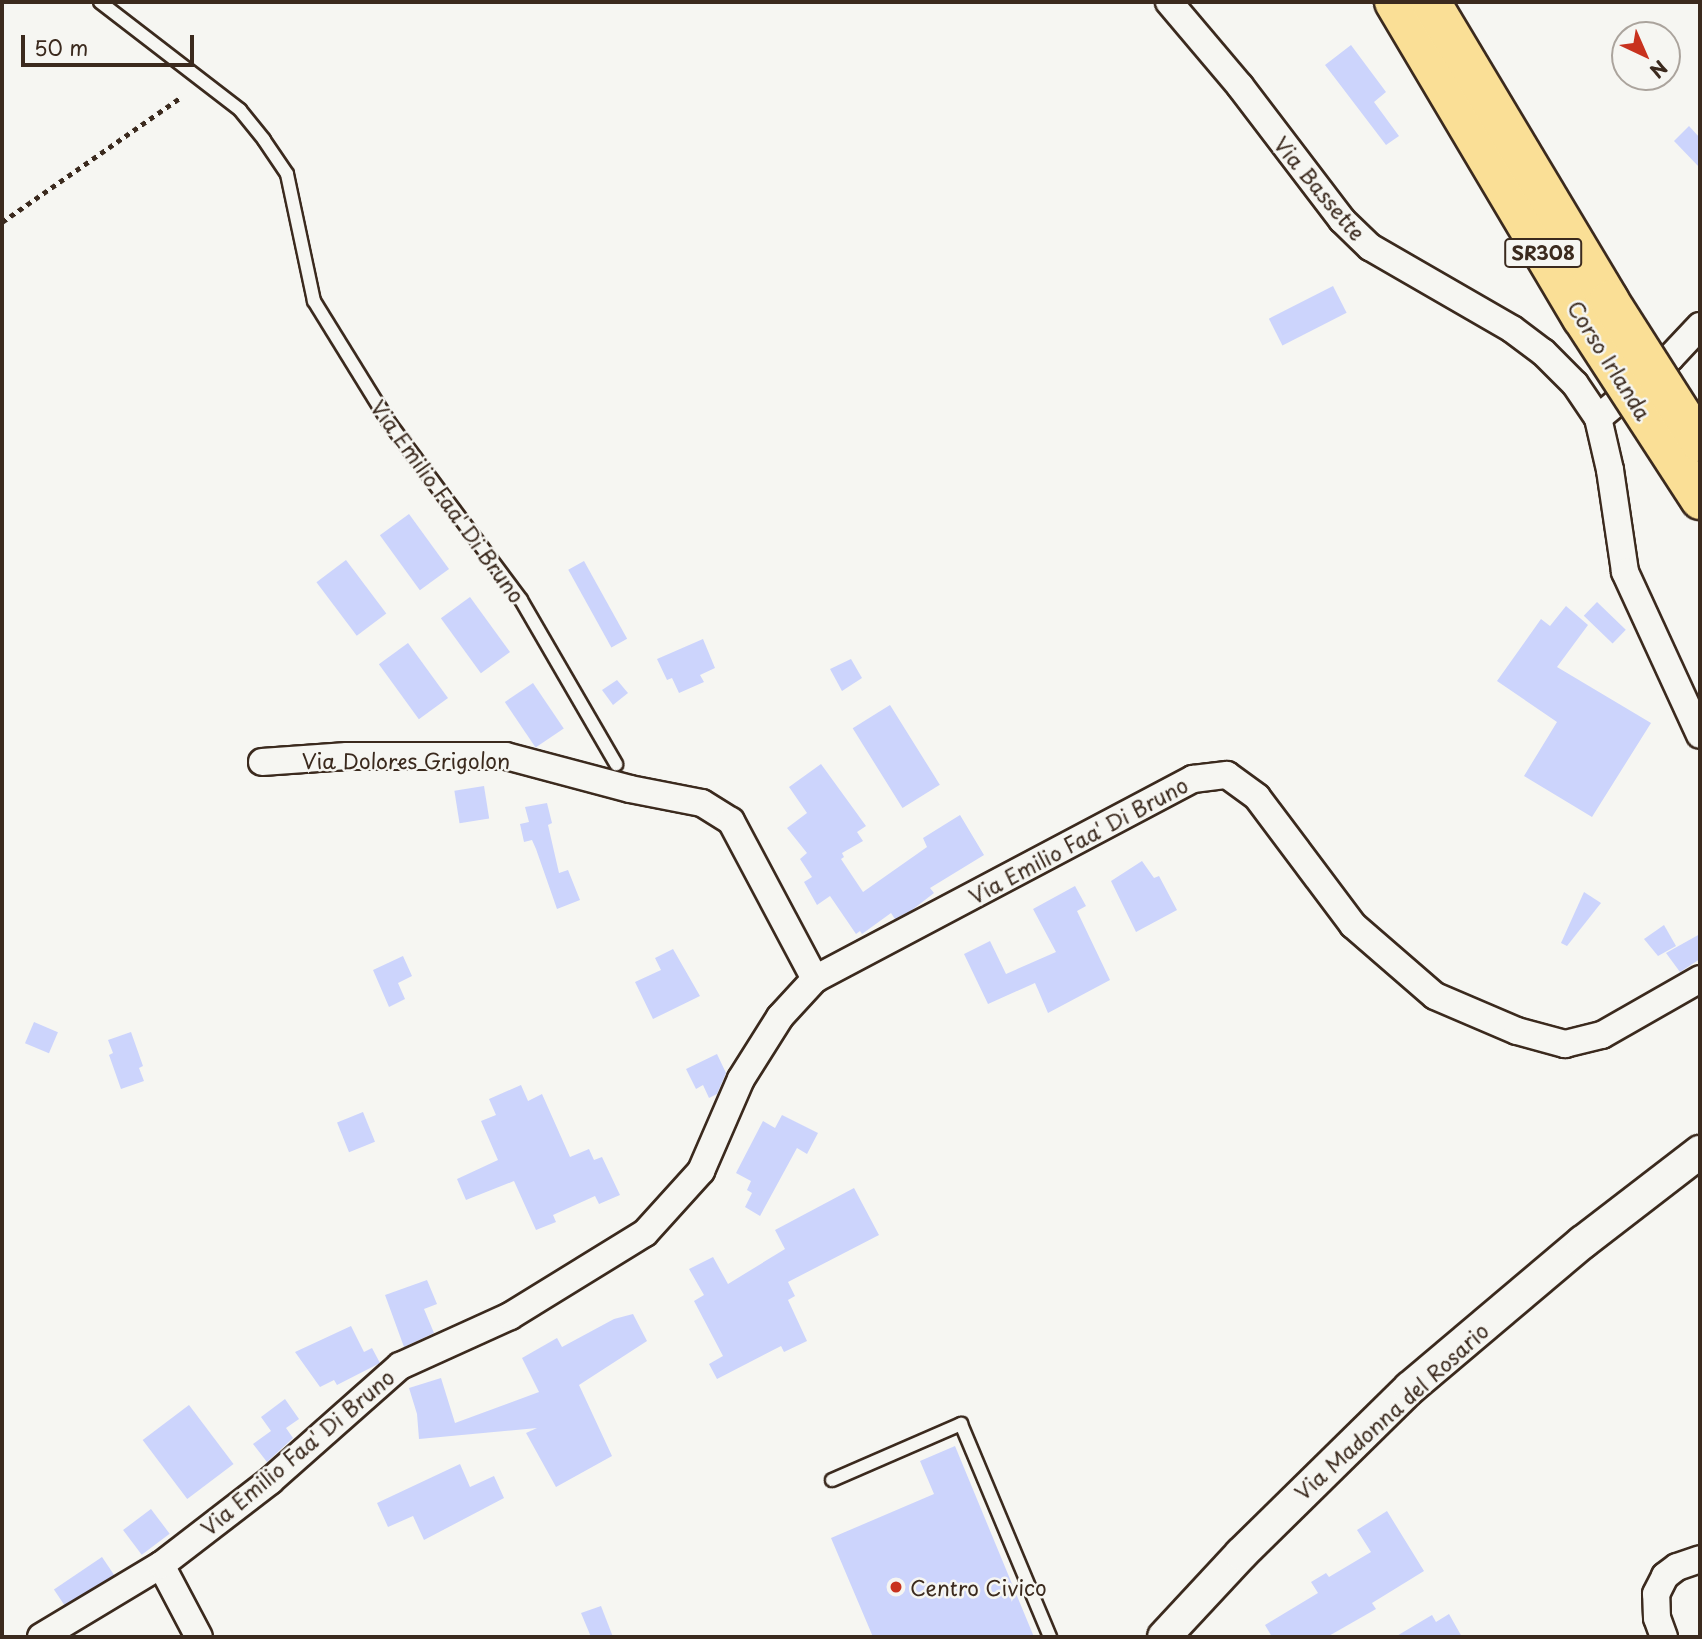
<!DOCTYPE html>
<html>
<head>
<meta charset="utf-8">
<style>
  body { margin:0 }
  #map { position:relative; width:1702px; height:1639px; overflow:hidden; background:#f6f6f2; font-family:"Playpen Sans",sans-serif }
  div>[style] { position:absolute }
  .building>* { inset:0; background:#ccd4fc; transform-origin:0 0 }
  .path>* { height:4.5px; margin-top:-2.25px; transform-origin:0; background:repeating-linear-gradient(90deg,#3b2a1e 0 5px,transparent 0 10px) }
  .roads { filter:drop-shadow(2px 0 #3b2a1e) drop-shadow(-2px 0 #3b2a1e) drop-shadow(0 2px #3b2a1e) drop-shadow(0 -2px #3b2a1e) }
  .service>* { height:12px; margin:-6px; padding:0 6px; transform-origin:6px; border-radius:6px; background:#f6f6f2 }
  .minor>* { height:26px; margin:-13px; padding:0 13px; transform-origin:13px; border-radius:13px; background:#f6f6f2 }
  .tertiary>* { height:32px; margin:-16px; padding:0 16px; transform-origin:16px; border-radius:16px; background:#f6f6f2 }
  .bridges { filter:drop-shadow(2px 0 #3b2a1e) drop-shadow(-2px 0 #3b2a1e) drop-shadow(0 2px #3b2a1e) drop-shadow(0 -2px #3b2a1e) }
  .trunk-bridge>* { height:38px; margin:-19px; padding:0 19px; transform-origin:19px; border-radius:19px; background:#fadf96 }
  .dots>* { width:19px; height:19px; translate:-50% -50%; box-sizing:border-box; border:4px solid #f6f6f2; border-radius:50% }
  span { translate:-50% -50%; white-space:nowrap; text-align:center; line-height:1.15; -webkit-text-stroke:5px #f6f6f2; paint-order:stroke }
  .shield-label span { padding:2px 5px; background:#f6f6f2; border:2px solid; border-radius:5px; -webkit-text-stroke-width:0 }
  .shield-label { font-size:19px; color:#3b2a1e; font-weight:700 }
  .street-label { font-size:21px; color:#3b2a1e }
  .poi-label { font-size:21px; color:#3b2a1e }
  .left { translate:0 -50%; text-align:left }
  .frame { position:absolute; inset:0; border:4px solid #3b2a1e; pointer-events:none }
  .north { position:absolute; left:1611px; top:21px; width:70px; height:70px; box-sizing:border-box; background:#f6f6f2; border:2px solid #aba49d; border-radius:50%; rotate:136deg; font-size:19px; font-weight:700; line-height:28px; text-align:center; color:#3b2a1e }
  .north::after { content:''; display:block; margin:auto; width:24px; height:32px; background:#c8321e; clip-path:polygon(50% 0,100% 100%,50% 72%,0 100%) }
  .scale { position:absolute; left:21px; top:35px; width:173px; height:32px; box-sizing:border-box; border:4px solid #3b2a1e; border-top:0; padding-left:9px; font-size:21px; line-height:24px; white-space:nowrap; color:#3b2a1e; -webkit-text-stroke:5px #f6f6f2; paint-order:stroke }
</style>
</head>
<body>
<div id="map">
  <div class="building">
    <div style="clip-path:polygon(1351px 45px,1386px 92px,1374px 102px,1399px 136px,1386px 145px,1325px 65px)"></div>
    <div style="clip-path:polygon(1689px 126px,1700px 138px,1700px 168px,1674px 141px)"></div>
    <div style="left:1333px;top:286px;width:30px;height:72px;rotate:63deg"></div>
    <div style="left:409px;top:514px;width:68px;height:36px;rotate:54deg"></div>
    <div style="left:346px;top:560px;width:67px;height:37px;rotate:53deg"></div>
    <div style="left:584px;top:561px;width:89px;height:18px;rotate:61deg"></div>
    <div style="left:470px;top:597px;width:68px;height:36px;rotate:54deg"></div>
    <div style="left:1597px;top:602px;width:40px;height:19px;rotate:44deg"></div>
    <div style="clip-path:polygon(1566px 606px,1588px 625px,1557px 667px,1651px 723px,1592px 817px,1524px 776px,1557px 722px,1497px 681px,1541px 619px,1550px 626px)"></div>
    <div style="clip-path:polygon(703px 639px,715px 668px,700px 675px,704px 682px,679px 693px,672px 678px,667px 680px,657px 659px)"></div>
    <div style="left:408px;top:643px;width:68px;height:36px;rotate:54deg"></div>
    <div style="clip-path:polygon(851px 659px,862px 678px,842px 691px,830px 669px)"></div>
    <div style="clip-path:polygon(617px 680px,628px 693px,613px 705px,602px 690px)"></div>
    <div style="left:533px;top:683px;width:55px;height:34px;rotate:56deg"></div>
    <div style="left:890px;top:705px;width:94px;height:44px;rotate:58deg"></div>
    <div style="clip-path:polygon(821px 764px,866px 826px,857px 832px,863px 841px,842px 853px,844px 857px,841px 859px,863px 892px,927px 847px,923px 838px,960px 815px,984px 855px,930px 888px,934px 893px,912px 910px,895px 919px,891px 913px,862px 934px,860px 931px,856px 934px,830px 896px,817px 905px,804px 882px,812px 877px,800px 859px,807px 853px,787px 828px,807px 813px,789px 787px)"></div>
    <div style="left:484px;top:786px;width:33px;height:30px;rotate:81deg"></div>
    <div style="clip-path:polygon(547px 803px,552px 823px,548px 825px,559px 873px,568px 870px,580px 900px,557px 909px,536px 849px,532px 840px,524px 842px,520px 824px,529px 822px,525px 807px)"></div>
    <div style="clip-path:polygon(1142px 861px,1154px 878px,1159px 876px,1177px 910px,1136px 932px,1111px 881px)"></div>
    <div style="clip-path:polygon(1075px 886px,1086px 906px,1077px 911px,1110px 980px,1048px 1013px,1035px 983px,988px 1004px,964px 954px,990px 941px,1006px 974px,1056px 952px,1033px 909px)"></div>
    <div style="clip-path:polygon(1584px 892px,1601px 903px,1567px 946px,1561px 943px)"></div>
    <div style="clip-path:polygon(1664px 925px,1676px 946px,1658px 956px,1644px 939px)"></div>
    <div style="clip-path:polygon(1700px 934px,1700px 959px,1680px 972px,1666px 953px)"></div>
    <div style="clip-path:polygon(673px 949px,700px 996px,653px 1019px,635px 982px,661px 970px,655px 958px)"></div>
    <div style="clip-path:polygon(403px 956px,412px 976px,398px 983px,405px 999px,389px 1007px,373px 970px)"></div>
    <div style="left:34px;top:1022px;width:26px;height:23px;rotate:23deg"></div>
    <div style="clip-path:polygon(131px 1032px,143px 1066px,139px 1068px,144px 1081px,121px 1089px,109px 1055px,113px 1053px,108px 1040px)"></div>
    <div style="clip-path:polygon(717px 1054px,726px 1073px,717px 1094px,709px 1098px,703px 1085px,696px 1089px,686px 1069px)"></div>
    <div style="clip-path:polygon(521px 1085px,528px 1101px,542px 1094px,570px 1157px,589px 1149px,594px 1160px,602px 1157px,620px 1195px,599px 1204px,595px 1196px,553px 1215px,556px 1222px,536px 1230px,514px 1181px,466px 1200px,457px 1179px,498px 1160px,481px 1121px,496px 1115px,489px 1099px)"></div>
    <div style="left:363px;top:1112px;width:32px;height:28px;rotate:68deg"></div>
    <div style="clip-path:polygon(782px 1115px,818px 1133px,807px 1154px,797px 1148px,760px 1216px,745px 1207px,752px 1193px,747px 1190px,751px 1181px,736px 1173px,763px 1121px,775px 1128px)"></div>
    <div style="clip-path:polygon(854px 1188px,879px 1235px,788px 1282px,795px 1296px,788px 1300px,807px 1341px,784px 1352px,781px 1346px,717px 1379px,709px 1364px,723px 1356px,694px 1301px,704px 1295px,689px 1269px,713px 1257px,728px 1284px,785px 1249px,775px 1230px)"></div>
    <div style="clip-path:polygon(427px 1280px,437px 1304px,424px 1309px,434px 1333px,404px 1347px,385px 1295px)"></div>
    <div style="clip-path:polygon(633px 1314px,647px 1341px,579px 1385px,612px 1456px,556px 1487px,526px 1433px,537px 1428px,419px 1439px,417px 1414px,409px 1388px,441px 1378px,455px 1423px,539px 1392px,522px 1358px,557px 1338px,562px 1347px,614px 1319px)"></div>
    <div style="clip-path:polygon(351px 1326px,364px 1352px,372px 1348px,380px 1363px,337px 1385px,334px 1380px,320px 1387px,295px 1352px)"></div>
    <div style="clip-path:polygon(285px 1399px,299px 1419px,286px 1428px,293px 1438px,267px 1462px,253px 1444px,271px 1431px,261px 1417px)"></div>
    <div style="left:189px;top:1405px;width:74px;height:58px;rotate:53deg"></div>
    <div style="clip-path:polygon(955px 1446px,1034px 1637px,873px 1637px,831px 1538px,934px 1494px,920px 1461px)"></div>
    <div style="clip-path:polygon(460px 1464px,470px 1487px,494px 1476px,504px 1498px,424px 1540px,413px 1516px,388px 1527px,377px 1503px)"></div>
    <div style="left:151px;top:1509px;width:31px;height:35px;rotate:53deg"></div>
    <div style="clip-path:polygon(1387px 1511px,1424px 1571px,1372px 1603px,1376px 1609px,1327px 1637px,1272px 1637px,1265px 1625px,1318px 1593px,1311px 1582px,1326px 1573px,1329px 1577px,1371px 1552px,1357px 1530px)"></div>
    <div style="left:102px;top:1557px;width:22px;height:58px;rotate:56deg"></div>
    <div style="clip-path:polygon(601px 1606px,613px 1637px,591px 1637px,581px 1613px)"></div>
    <div style="clip-path:polygon(1449px 1614px,1462px 1637px,1395px 1637px,1432px 1615px,1436px 1622px)"></div>
  </div>
  <div class="path">
    <div style="left:2px;top:222px;width:218px;rotate:-34.9deg"></div>
  </div>
  <div class="roads">
    <div class="service">
      <div style="left:100px;top:2px;width:177px;rotate:37.6deg"></div>
      <div style="left:240px;top:110px;width:38px;rotate:51deg"></div>
      <div style="left:264px;top:140px;width:41px;rotate:55.9deg"></div>
      <div style="left:287px;top:174px;width:130px;rotate:78deg"></div>
      <div style="left:314px;top:301px;width:145px;rotate:58.3deg"></div>
      <div style="left:390px;top:424px;width:219px;rotate:53.3deg"></div>
      <div style="left:521px;top:600px;width:190px;rotate:59.9deg"></div>
      <div style="left:832px;top:1480px;width:141px;rotate:-23.5deg"></div>
      <div style="left:961px;top:1424px;width:231px;rotate:67.3deg"></div>
    </div>
    <div class="minor">
      <div style="left:1169px;top:2px;width:110px;rotate:49.8deg"></div>
      <div style="left:1240px;top:86px;width:168px;rotate:52.7deg"></div>
      <div style="left:1342px;top:220px;width:39px;rotate:44deg"></div>
      <div style="left:1370px;top:247px;width:164px;rotate:30deg"></div>
      <div style="left:1512px;top:329px;width:39px;rotate:37deg"></div>
      <div style="left:1543px;top:352px;width:45px;rotate:45deg"></div>
      <div style="left:1575px;top:384px;width:41px;rotate:55.9deg"></div>
      <div style="left:1598px;top:418px;width:53px;rotate:77deg"></div>
      <div style="left:1610px;top:470px;width:103px;rotate:81.6deg"></div>
      <div style="left:1625px;top:572px;width:179px;rotate:65.3deg"></div>
      <div style="left:1598px;top:418px;width:94px;rotate:-39.8deg"></div>
      <div style="left:1670px;top:358px;width:44px;rotate:-46.8deg"></div>
      <div style="left:262px;top:762px;width:85px;rotate:-4deg"></div>
      <div style="left:347px;top:756px;width:159px"></div>
      <div style="left:506px;top:756px;width:128px;rotate:14.9deg"></div>
      <div style="left:630px;top:789px;width:73px;rotate:11deg"></div>
      <div style="left:702px;top:803px;width:34px;rotate:32deg"></div>
      <div style="left:731px;top:821px;width:179px;rotate:62deg"></div>
      <div style="left:161px;top:1565px;width:81px;rotate:62.2deg"></div>
      <div style="left:41px;top:1637px;width:140px;rotate:-31deg"></div>
      <div style="left:161px;top:1565px;width:138px;rotate:-37.6deg"></div>
      <div style="left:270px;top:1481px;width:174px;rotate:-41.5deg"></div>
      <div style="left:400px;top:1366px;width:121px;rotate:-24.4deg"></div>
      <div style="left:510px;top:1316px;width:158px;rotate:-31.6deg"></div>
      <div style="left:645px;top:1233px;width:84px;rotate:-47.9deg"></div>
      <div style="left:701px;top:1171px;width:100px;rotate:-66.5deg"></div>
      <div style="left:741px;top:1079px;width:73px;rotate:-57.8deg"></div>
      <div style="left:780px;top:1017px;width:52px;rotate:-47.4deg"></div>
      <div style="left:815px;top:979px;width:428px;rotate:-27.9deg"></div>
      <div style="left:1193px;top:779px;width:34px;rotate:-7deg"></div>
      <div style="left:1227px;top:775px;width:37px;rotate:36deg"></div>
      <div style="left:1257px;top:797px;width:160px;rotate:53.1deg"></div>
      <div style="left:1353px;top:925px;width:108px;rotate:40.9deg"></div>
      <div style="left:1435px;top:996px;width:89px;rotate:23.1deg"></div>
      <div style="left:1517px;top:1031px;width:50px;rotate:15.2deg"></div>
      <div style="left:1565px;top:1044px;width:38px;rotate:-14deg"></div>
      <div style="left:1602px;top:1035px;width:113px;rotate:-29.7deg"></div>
      <div style="left:1664px;top:1637px;width:20px;rotate:-110deg"></div>
      <div style="left:1657px;top:1618px;width:24px;rotate:-92deg"></div>
      <div style="left:1656px;top:1594px;width:20px;rotate:-63deg"></div>
      <div style="left:1665px;top:1576px;width:15px;rotate:-37deg"></div>
      <div style="left:1677px;top:1567px;width:24px;rotate:-19deg"></div>
    </div>
    <div class="tertiary">
      <div style="left:1164px;top:1637px;width:113px;rotate:-47.1deg"></div>
      <div style="left:1241px;top:1554px;width:237px;rotate:-44.5deg"></div>
      <div style="left:1410px;top:1388px;width:226px;rotate:-40.2deg"></div>
      <div style="left:1583px;top:1242px;width:148px;rotate:-37.6deg"></div>
    </div>
  </div>
  <div class="bridges">
    <div class="trunk-bridge">
      <div style="left:1394px;top:2px;width:368px;rotate:59.3deg"></div>
      <div style="left:1582px;top:318px;width:217px;rotate:57deg"></div>
      <div style="left:1431px;top:2px;width:347px;rotate:59.1deg"></div>
      <div style="left:1609px;top:300px;width:169px;rotate:57.5deg"></div>
    </div>
  </div>
  <div class="dots">
    <div style="left:896px;top:1587px;background:#c8321e"></div>
  </div>
  <div class="shield-label">
    <span style="left:1543px;top:253px">SR308</span>
  </div>
  <div class="street-label">
    <span style="left:1320px;top:188px;rotate:50deg">Via Bassette</span>
    <span style="left:1610px;top:360px;rotate:58deg">Corso Irlanda</span>
    <span style="left:448px;top:501px;rotate:54deg">Via Emilio Faa' Di Bruno</span>
    <span style="left:406px;top:760px">Via Dolores Grigolon</span>
    <span style="left:1078px;top:840px;rotate:-28deg">Via Emilio Faa' Di Bruno</span>
    <span style="left:1391px;top:1411px;rotate:-42deg">Via Madonna del Rosario</span>
    <span style="left:297px;top:1452px;rotate:-40deg">Via Emilio Faa' Di Bruno</span>
  </div>
  <div class="poi-label">
    <span class="left" style="left:910px;top:1587px">Centro Civico</span>
  </div>
  <div class="frame"></div>
  <div class="north">N</div>
  <div class="scale">50 m</div>
</div>
</body>
</html>
